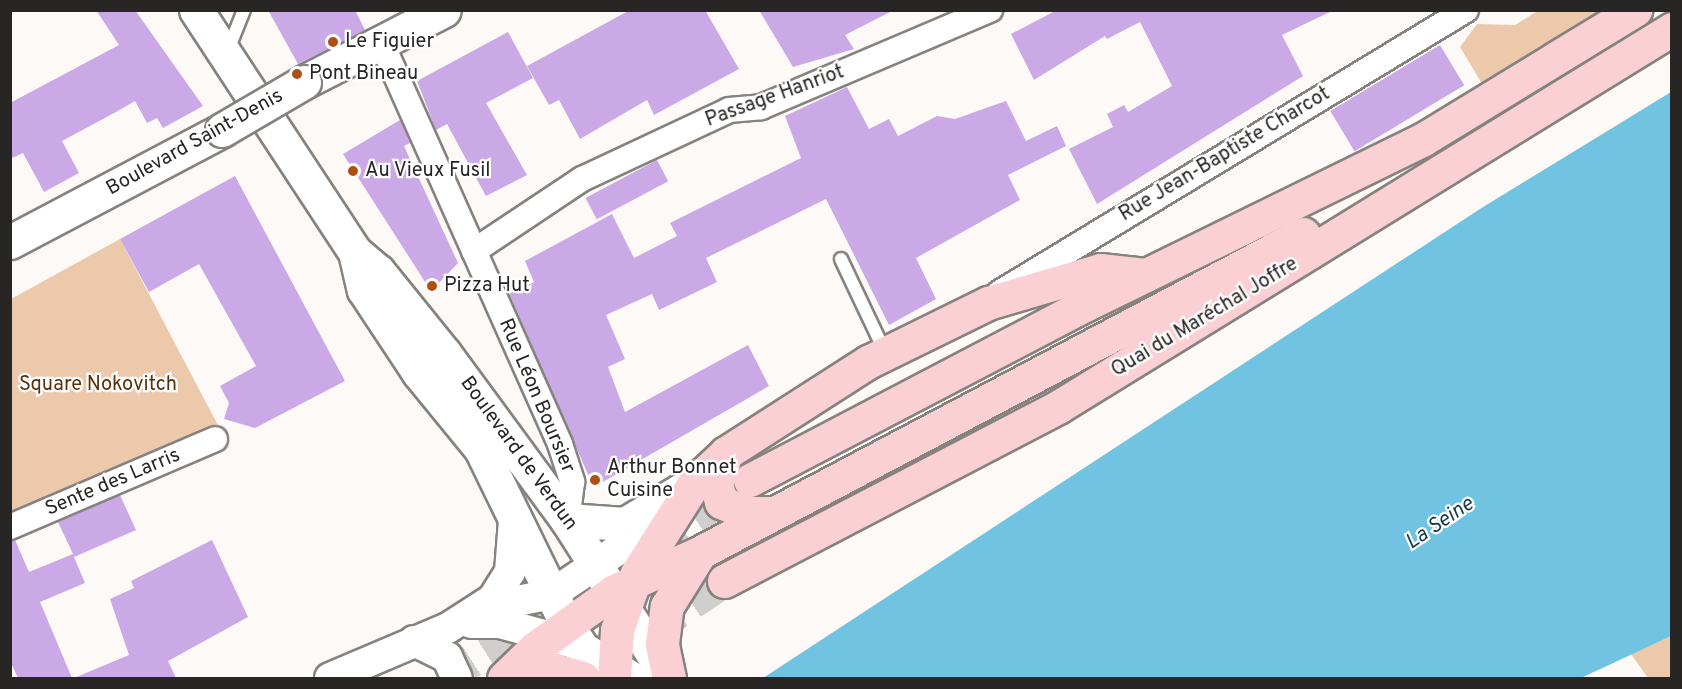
<!DOCTYPE html>
<html>
<head>
<meta charset="utf-8">
<style>
  body { margin:0 }
  #map { position:relative; width:1682px; height:689px; overflow:hidden; background:#fcf9f7; font-family:Overpass,sans-serif }
  div>[style] { position:absolute }
  .green>* { inset:0; background:#edc9ac }
  .water>* { inset:0; background:#70c3e1 }
  .building>* { inset:0; background:#caa9e6; transform-origin:0 0 }
  .primary-tunnel>* { height:33px; margin-top:-16.5px; transform-origin:0; background:repeating-linear-gradient(90deg,#d1cfcd 0 33px,transparent 0 49px) }
  .roads { filter:drop-shadow(2px 0 #858280) drop-shadow(-2px 0 #858280) drop-shadow(0 2px #858280) drop-shadow(0 -2px #858280) }
  .service>* { height:12px; margin:-6px; padding:0 6px; transform-origin:6px; border-radius:6px; background:#fff }
  .minor>* { height:24px; margin:-12px; padding:0 12px; transform-origin:12px; border-radius:12px; background:#fff }
  .tertiary>* { height:30px; margin:-15px; padding:0 15px; transform-origin:15px; border-radius:15px; background:#fff }
  .secondary>* { height:33px; margin:-16.5px; padding:0 16.5px; transform-origin:16.5px; border-radius:16.5px; background:#fff }
  .primary>* { height:33px; margin:-16.5px; padding:0 16.5px; transform-origin:16.5px; border-radius:16.5px; background:#fbd0d4 }
  .bridges { filter:drop-shadow(2px 0 #858280) drop-shadow(-2px 0 #858280) drop-shadow(0 2px #858280) drop-shadow(0 -2px #858280) }
  .secondary-bridge>* { height:33px; margin:-16.5px; padding:0 16.5px; transform-origin:16.5px; border-radius:16.5px; background:#fff }
  .dots>* { width:16px; height:16px; translate:-50% -50%; box-sizing:border-box; border:3px solid #fff; border-radius:50% }
  span { translate:-50% -50%; white-space:nowrap; text-align:center; line-height:1.15; -webkit-text-stroke:4.5px #fff; paint-order:stroke }
  .poi-label { font-size:20px; color:#272625 }
  .left { translate:0 -50%; text-align:left }
  .street-label { font-size:20px; color:#272625 }
  .park-label { font-size:20px; color:#57330c }
  .water-label { font-size:21px; color:#163c49; font-style:italic }
  .frame { position:absolute; inset:0; border:12px solid #272625; pointer-events:none }
</style>
</head>
<body>
<div id="map">
  <div class="green">
    <div style="clip-path:polygon(1539px 10px,1600px 11px,1482px 84px,1460px 47px,1477px 24px,1515px 25px)"></div>
    <div style="clip-path:polygon(120px 239px,220px 429px,11px 519px,11px 299px)"></div>
    <div style="clip-path:polygon(1671px 636px,1671px 678px,1648px 678px,1631px 654px)"></div>
  </div>
  <div class="water">
    <div style="clip-path:polygon(1671px 92px,1671px 636px,1581px 678px,763px 678px,1483px 207px)"></div>
  </div>
  <div class="building">
    <div style="clip-path:polygon(96px 10px,135px 10px,203px 106px,163px 128px,157px 118px,147px 123px,135px 101px,116px 112px,62px 141px,79px 173px,44px 192px,23px 153px,10px 159px,10px 103px,119px 45px)"></div>
    <div style="clip-path:polygon(268px 10px,355px 10px,365px 30px,298px 64px)"></div>
    <div style="clip-path:polygon(630px 10px,705px 10px,739px 69px,654px 115px,647px 100px,580px 139px,559px 100px,549px 105px,527px 66px)"></div>
    <div style="clip-path:polygon(759px 10px,894px 10px,845px 35px,854px 49px,793px 67px)"></div>
    <div style="clip-path:polygon(1057px 10px,1334px 10px,1282px 35px,1303px 76px,1097px 204px,1069px 149px,1113px 127px,1107px 114px,1124px 105px,1128px 112px,1172px 86px,1140px 22px,1107px 39px,1105px 36px,1034px 80px,1011px 34px)"></div>
    <div style="clip-path:polygon(508px 32px,533px 78px,486px 103px,527px 175px,486px 196px,447px 124px,436px 130px,417px 81px)"></div>
    <div style="left:1440px;top:45px;width:47px;height:128px;rotate:59deg"></div>
    <div style="clip-path:polygon(847px 87px,869px 129px,889px 119px,898px 136px,937px 116px,955px 119px,1006px 101px,1026px 141px,1057px 126px,1066px 146px,1008px 175px,1020px 200px,916px 258px,936px 299px,889px 325px,826px 199px,706px 258px,717px 282px,659px 310px,652px 294px,606px 315px,625px 359px,608px 367px,625px 412px,748px 345px,769px 386px,601px 483px,590px 479px,509px 293px,534px 282px,525px 261px,612px 214px,634px 258px,677px 236px,670px 223px,801px 158px,785px 116px)"></div>
    <div style="clip-path:polygon(400px 120px,410px 143px,404px 146px,458px 263px,436px 286px,427px 285px,343px 154px)"></div>
    <div style="left:657px;top:160px;width:24px;height:81px;rotate:62deg"></div>
    <div style="clip-path:polygon(235px 176px,345px 381px,255px 428px,224px 419px,229px 403px,220px 386px,256px 366px,199px 264px,149px 292px,120px 239px)"></div>
    <div style="clip-path:polygon(120px 495px,136px 530px,74px 557px,85px 583px,40px 602px,72px 678px,18px 678px,10px 661px,10px 541px,15px 540px,29px 572px,73px 554px,58px 522px)"></div>
    <div style="clip-path:polygon(212px 540px,248px 617px,168px 661px,176px 678px,74px 678px,129px 655px,110px 599px,134px 588px,131px 581px)"></div>
  </div>
  <div class="primary-tunnel">
    <div style="left:653px;top:543px;width:107px;rotate:-32.8deg"></div>
    <div style="left:651px;top:630px;width:88px;rotate:-33.9deg"></div>
    <div style="left:444px;top:678px;width:161px;rotate:-32.6deg"></div>
  </div>
  <div class="roads">
    <div class="service">
      <div style="left:228px;top:50px;width:43px;rotate:-68.2deg"></div>
      <div style="left:841px;top:259px;width:103px;rotate:64.7deg"></div>
    </div>
    <div class="minor">
      <div style="left:382px;top:44px;width:438px;rotate:66deg"></div>
      <div style="left:560px;top:444px;width:40px;rotate:72deg"></div>
      <div style="left:572px;top:482px;width:38px;rotate:97deg"></div>
      <div style="left:474px;top:251px;width:130px;rotate:-33.7deg"></div>
      <div style="left:582px;top:179px;width:162px;rotate:-25.1deg"></div>
      <div style="left:729px;top:110px;width:32px;rotate:-5deg"></div>
      <div style="left:761px;top:107px;width:249px;rotate:-23deg"></div>
      <div style="left:999px;top:293px;width:546px;rotate:-31.22deg"></div>
      <div style="left:10px;top:527px;width:223px;rotate:-23.2deg"></div>
    </div>
    <div class="tertiary">
      <div style="left:482px;top:608px;width:71px;rotate:-11.3deg"></div>
      <div style="left:552px;top:594px;width:92px;rotate:-33.9deg"></div>
      <div style="left:628px;top:543px;width:52px;rotate:-45deg"></div>
      <div style="left:471px;top:623px;width:29px"></div>
      <div style="left:500px;top:623px;width:80px;rotate:15.3deg"></div>
      <div style="left:577px;top:644px;width:66px;rotate:30.8deg"></div>
      <div style="left:414px;top:641px;width:37px;rotate:26deg"></div>
      <div style="left:447px;top:657px;width:23px;rotate:65deg"></div>
      <div style="left:330px;top:678px;width:128px;rotate:-23deg"></div>
      <div style="left:448px;top:628px;width:54px;rotate:-32.8deg"></div>
      <div style="left:493px;top:599px;width:32px;rotate:-58deg"></div>
      <div style="left:510px;top:572px;width:52px;rotate:-85.6deg"></div>
    </div>
    <div class="secondary">
      <div style="left:196px;top:10px;width:290px;rotate:56.7deg"></div>
      <div style="left:355px;top:252px;width:30px;rotate:40deg"></div>
      <div style="left:378px;top:271px;width:107px;rotate:51.1deg"></div>
      <div style="left:445px;top:354px;width:206px;rotate:53.7deg"></div>
      <div style="left:567px;top:520px;width:178px;rotate:57.4deg"></div>
      <div style="left:304px;top:82px;width:157px;rotate:-27.2deg"></div>
      <div style="left:10px;top:242px;width:240px;rotate:-27.8deg"></div>
      <div style="left:355px;top:252px;width:39px;rotate:77deg"></div>
      <div style="left:364px;top:290px;width:100px;rotate:56.5deg"></div>
      <div style="left:419px;top:373px;width:98px;rotate:50.8deg"></div>
      <div style="left:481px;top:449px;width:196px;rotate:64deg"></div>
      <div style="left:567px;top:625px;width:64px;rotate:56.6deg"></div>
      <div style="left:567px;top:520px;width:58px;rotate:3.9deg"></div>
      <div style="left:625px;top:524px;width:82px;rotate:-31deg"></div>
    </div>
    <div class="primary">
      <div style="left:726px;top:453px;width:33px;rotate:108deg"></div>
      <div style="left:716px;top:484px;width:19px;rotate:74deg"></div>
      <div style="left:721px;top:502px;width:28px;rotate:23deg"></div>
      <div style="left:747px;top:513px;width:25px"></div>
      <div style="left:750px;top:480px;width:380px;rotate:-27.6deg"></div>
      <div style="left:1087px;top:304px;width:373px;rotate:-26.1deg"></div>
      <div style="left:1422px;top:140px;width:250px;rotate:-31.4deg"></div>
      <div style="left:724px;top:581px;width:377px;rotate:-27.5deg"></div>
      <div style="left:1058px;top:407px;width:721px;rotate:-31.62deg"></div>
      <div style="left:504px;top:678px;width:43px;rotate:-44.1deg"></div>
      <div style="left:535px;top:648px;width:97px;rotate:-35.8deg"></div>
      <div style="left:614px;top:591px;width:95px;rotate:-24.1deg"></div>
      <div style="left:701px;top:552px;width:681px;rotate:-27.84deg"></div>
      <div style="left:505px;top:678px;width:51px;rotate:-9.1deg"></div>
      <div style="left:555px;top:670px;width:29px;rotate:16deg"></div>
      <div style="left:614px;top:678px;width:48px;rotate:-86.4deg"></div>
      <div style="left:617px;top:630px;width:60px;rotate:-70.7deg"></div>
      <div style="left:637px;top:573px;width:108px;rotate:-57.5deg"></div>
      <div style="left:695px;top:482px;width:42px;rotate:-43.1deg"></div>
      <div style="left:726px;top:453px;width:169px;rotate:-32.7deg"></div>
      <div style="left:868px;top:362px;width:134px;rotate:-26.2deg"></div>
      <div style="left:988px;top:303px;width:117px;rotate:-16.4deg"></div>
      <div style="left:1100px;top:270px;width:46px;rotate:6.2deg"></div>
      <div style="left:669px;top:678px;width:35px;rotate:-102deg"></div>
      <div style="left:662px;top:644px;width:38px;rotate:-83deg"></div>
      <div style="left:667px;top:606px;width:62px;rotate:-58.1deg"></div>
    </div>
  </div>
  <div class="bridges">
    <div class="secondary-bridge">
      <div style="left:222px;top:130px;width:95px;rotate:-30.3deg"></div>
    </div>
  </div>
  <div class="dots">
    <div style="left:333px;top:42px;background:#b04f11"></div>
    <div style="left:297px;top:74px;background:#b04f11"></div>
    <div style="left:353px;top:171px;background:#b04f11"></div>
    <div style="left:432px;top:286px;background:#b04f11"></div>
    <div style="left:595px;top:480px;background:#b04f11"></div>
  </div>
  <div class="poi-label">
    <span class="left" style="left:345px;top:42px">Le Figuier</span>
    <span class="left" style="left:309px;top:74px">Pont Bineau</span>
    <span class="left" style="left:365px;top:171px">Au Vieux Fusil</span>
    <span class="left" style="left:444px;top:286px">Pizza Hut</span>
    <span class="left" style="left:607px;top:480px">Arthur Bonnet<br>Cuisine</span>
  </div>
  <div class="street-label">
    <span style="left:775px;top:97px;rotate:-20deg">Passage Hanriot</span>
    <span style="left:195px;top:143px;rotate:-29deg">Boulevard Saint-Denis</span>
    <span style="left:1225px;top:155px;rotate:-31deg">Rue Jean-Baptiste Charcot</span>
    <span style="left:1205px;top:318px;rotate:-31deg">Quai du Maréchal Joffre</span>
    <span style="left:536px;top:396px;rotate:67deg">Rue Léon Boursier</span>
    <span style="left:518px;top:454px;rotate:54deg">Boulevard de Verdun</span>
    <span style="left:113px;top:483px;rotate:-23deg">Sente des Larris</span>
  </div>
  <div class="park-label">
    <span style="left:98px;top:385px">Square Nokovitch</span>
  </div>
  <div class="water-label">
    <span style="left:1440px;top:524px;rotate:-34deg">La Seine</span>
  </div>
  <div class="frame"></div>
</div>
</body>
</html>
